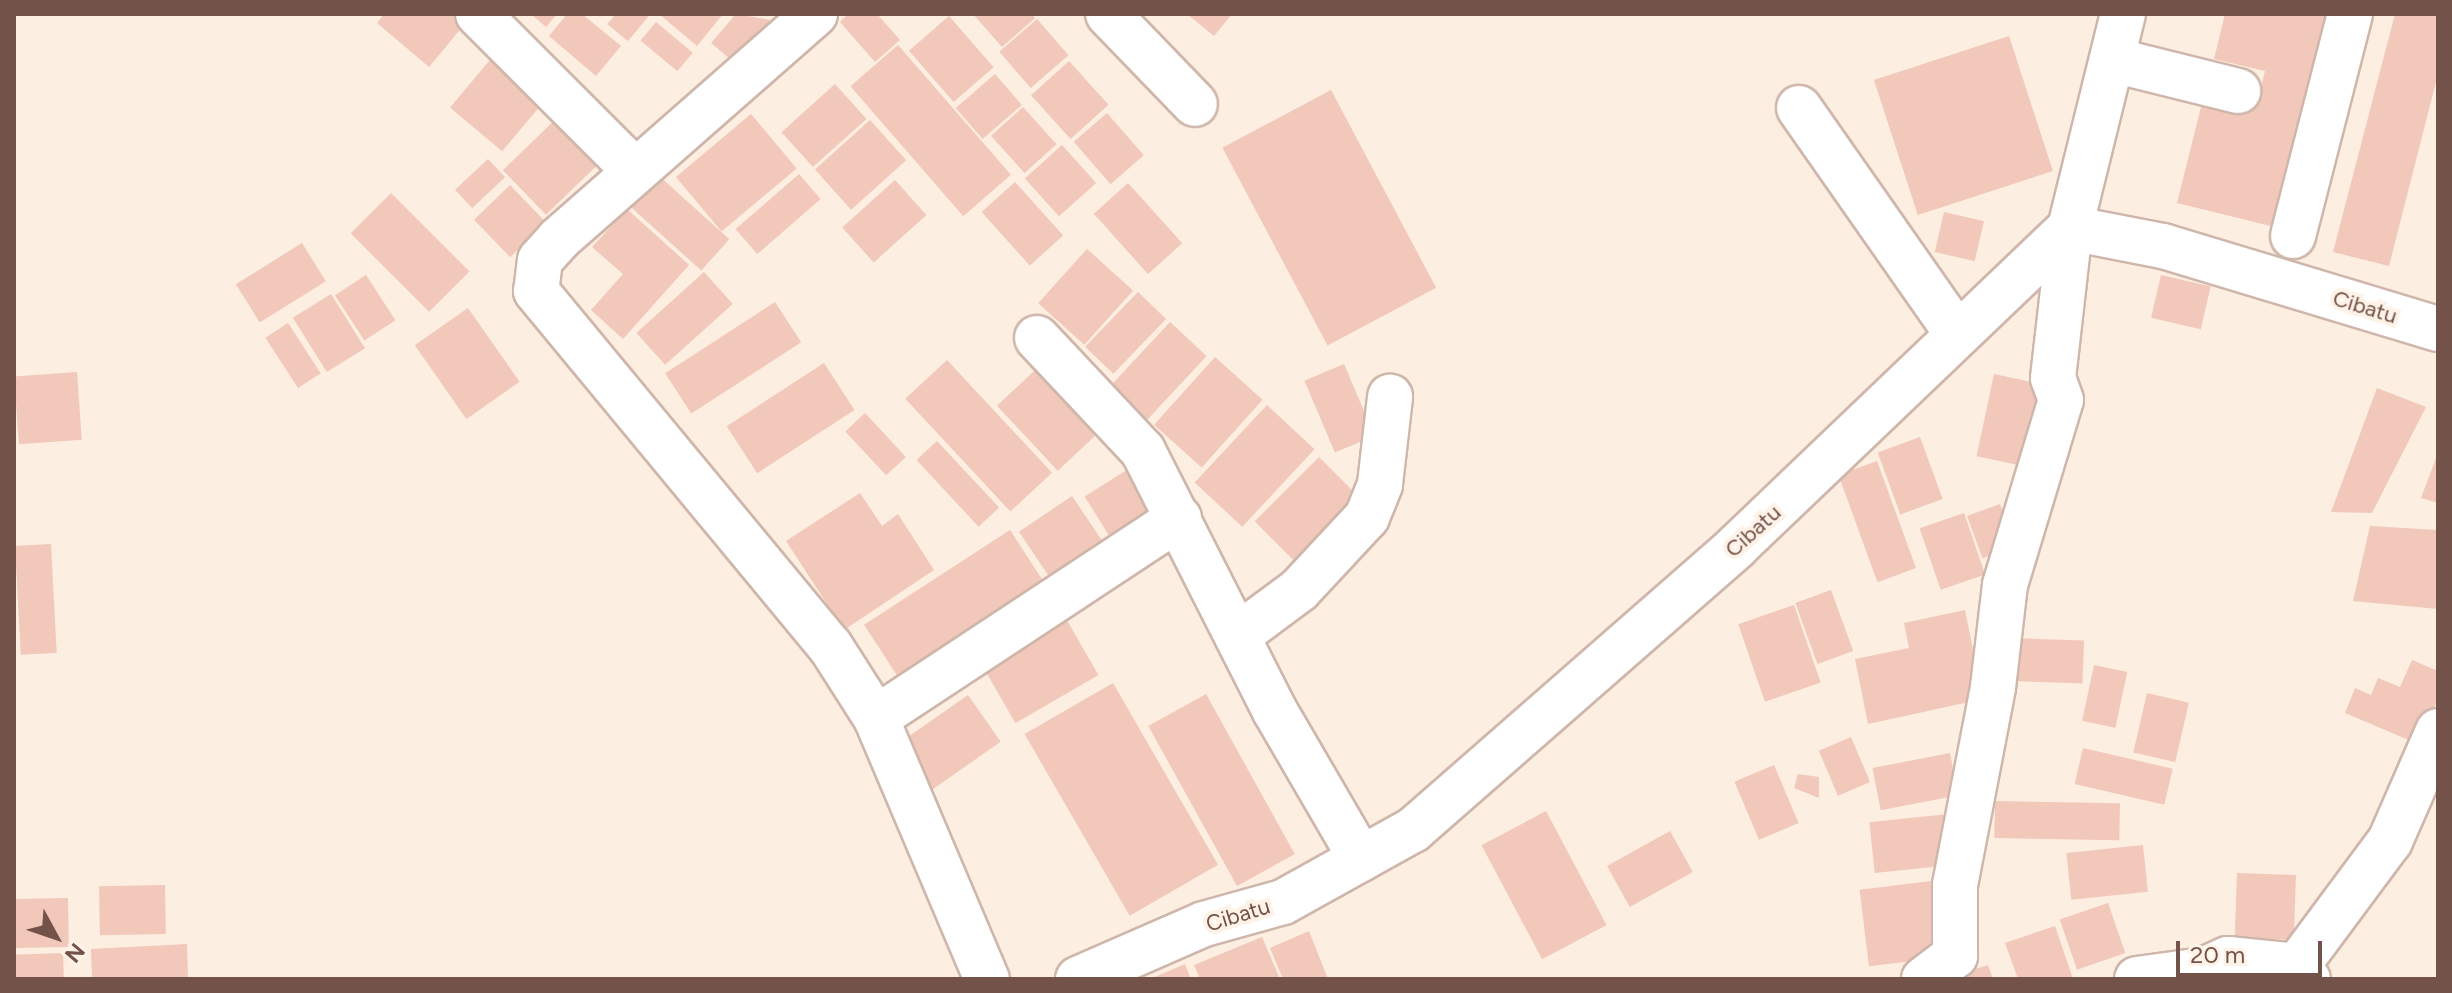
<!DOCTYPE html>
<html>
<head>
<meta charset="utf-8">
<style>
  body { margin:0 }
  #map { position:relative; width:2452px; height:993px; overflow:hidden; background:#fceee1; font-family:Figtree,sans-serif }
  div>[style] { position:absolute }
  .building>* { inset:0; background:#f1c8b9; transform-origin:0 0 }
  .roads { filter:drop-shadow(2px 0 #cfb6ab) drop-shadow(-2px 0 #cfb6ab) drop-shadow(0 2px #cfb6ab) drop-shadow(0 -2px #cfb6ab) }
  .minor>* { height:44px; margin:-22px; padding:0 22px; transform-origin:22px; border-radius:22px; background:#fff }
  span { translate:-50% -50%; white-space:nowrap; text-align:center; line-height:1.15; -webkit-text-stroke:8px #fff2e7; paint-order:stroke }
  .street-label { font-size:22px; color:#725249 }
  .frame { position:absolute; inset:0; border:16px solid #725249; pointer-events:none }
  .north { position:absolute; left:16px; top:897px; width:80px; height:80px; -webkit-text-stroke:6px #fff2e7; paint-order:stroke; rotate:130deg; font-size:22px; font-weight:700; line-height:32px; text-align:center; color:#725249 }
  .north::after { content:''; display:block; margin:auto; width:28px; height:36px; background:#725249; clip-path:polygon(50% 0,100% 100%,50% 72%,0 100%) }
  .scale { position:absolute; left:2176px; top:941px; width:146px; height:36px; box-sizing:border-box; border:4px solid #725249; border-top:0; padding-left:10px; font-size:24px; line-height:28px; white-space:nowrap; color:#725249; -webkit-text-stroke:6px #fff2e7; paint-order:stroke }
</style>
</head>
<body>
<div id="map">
  <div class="building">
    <div style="clip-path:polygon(384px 14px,473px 14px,429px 67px,377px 23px)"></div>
    <div style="clip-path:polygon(531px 14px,557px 14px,546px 27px)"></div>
    <div style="clip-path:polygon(567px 14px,582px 14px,621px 46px,596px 76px,549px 36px)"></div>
    <div style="clip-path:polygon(616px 14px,645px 14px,648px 17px,628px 41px,607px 24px)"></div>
    <div style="clip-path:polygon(659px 14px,723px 14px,697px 46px)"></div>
    <div style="clip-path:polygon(736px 14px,771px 20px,735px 63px,711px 43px)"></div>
    <div style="clip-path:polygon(848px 14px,877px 14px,900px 40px,875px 62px,840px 22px)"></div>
    <div style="clip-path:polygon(973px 14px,1032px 14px,1035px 18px,1002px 47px)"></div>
    <div style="clip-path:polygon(1187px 14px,1232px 14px,1214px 36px)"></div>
    <div style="clip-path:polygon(2225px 14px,2343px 14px,2287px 230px,2177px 203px,2204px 95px,2256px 107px,2265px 71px,2214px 59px)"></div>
    <div style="clip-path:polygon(2395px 14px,2438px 14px,2438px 74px,2389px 266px,2333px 252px)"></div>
    <div style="left:949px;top:16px;width:68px;height:53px;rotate:49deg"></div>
    <div style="left:1037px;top:19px;width:48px;height:50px;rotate:49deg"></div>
    <div style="left:656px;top:22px;width:48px;height:24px;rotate:40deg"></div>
    <div style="left:2009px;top:36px;width:142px;height:142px;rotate:72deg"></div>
    <div style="left:898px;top:45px;width:172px;height:63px;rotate:49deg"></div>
    <div style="left:495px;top:54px;width:68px;height:70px;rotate:40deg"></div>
    <div style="left:1069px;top:61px;width:59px;height:51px;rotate:48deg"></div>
    <div style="left:995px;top:74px;width:41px;height:52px;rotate:49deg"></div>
    <div style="left:835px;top:84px;width:47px;height:72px;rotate:48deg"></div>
    <div style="left:1331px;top:90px;width:224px;height:123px;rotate:62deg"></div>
    <div style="left:1023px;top:107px;width:50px;height:43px;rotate:48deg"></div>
    <div style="left:1107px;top:113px;width:56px;height:44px;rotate:49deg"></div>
    <div style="left:751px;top:114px;width:71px;height:98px;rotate:50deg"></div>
    <div style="left:559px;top:116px;width:62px;height:78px;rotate:46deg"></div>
    <div style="left:870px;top:120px;width:54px;height:74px;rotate:48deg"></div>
    <div style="left:1062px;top:145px;width:51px;height:50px;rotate:48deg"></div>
    <div style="left:488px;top:159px;width:25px;height:45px;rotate:47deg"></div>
    <div style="left:799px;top:174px;width:33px;height:84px;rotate:49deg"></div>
    <div style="left:658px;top:175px;width:96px;height:42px;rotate:42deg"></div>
    <div style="left:895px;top:180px;width:47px;height:71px;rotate:48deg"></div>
    <div style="left:1015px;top:182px;width:72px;height:45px;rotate:48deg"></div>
    <div style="left:1128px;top:183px;width:81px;height:46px;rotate:48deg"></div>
    <div style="left:510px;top:185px;width:52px;height:50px;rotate:46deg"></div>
    <div style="left:391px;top:193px;width:111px;height:57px;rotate:45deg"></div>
    <div style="clip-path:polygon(627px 209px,689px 265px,623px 339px,591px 310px,623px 274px,592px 247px)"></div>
    <div style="left:1944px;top:212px;width:41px;height:41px;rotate:13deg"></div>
    <div style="left:302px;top:243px;width:45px;height:78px;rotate:58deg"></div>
    <div style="left:1087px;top:249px;width:62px;height:73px;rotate:42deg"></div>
    <div style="left:704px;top:272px;width:43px;height:91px;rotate:48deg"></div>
    <div style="left:366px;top:275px;width:54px;height:37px;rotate:57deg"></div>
    <div style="left:2161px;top:275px;width:51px;height:44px;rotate:13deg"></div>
    <div style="left:1138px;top:292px;width:39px;height:76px;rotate:44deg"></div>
    <div style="left:331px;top:294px;width:64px;height:45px;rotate:58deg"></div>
    <div style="left:775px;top:302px;width:48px;height:131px;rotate:57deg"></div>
    <div style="left:468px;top:308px;width:90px;height:65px;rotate:55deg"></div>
    <div style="left:1170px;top:322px;width:50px;height:87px;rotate:43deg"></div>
    <div style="left:288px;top:323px;width:60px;height:27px;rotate:57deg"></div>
    <div style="left:1215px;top:357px;width:64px;height:91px;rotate:42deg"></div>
    <div style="left:947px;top:360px;width:154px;height:57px;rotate:47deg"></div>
    <div style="left:1046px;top:360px;width:89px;height:67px;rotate:47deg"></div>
    <div style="left:824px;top:363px;width:56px;height:116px;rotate:57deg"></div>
    <div style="left:1344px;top:364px;width:78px;height:43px;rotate:67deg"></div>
    <div style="left:77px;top:372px;width:68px;height:63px;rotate:86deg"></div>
    <div style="left:1994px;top:374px;width:50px;height:84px;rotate:12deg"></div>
    <div style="clip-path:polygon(2377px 388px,2426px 407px,2372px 513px,2331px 512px)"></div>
    <div style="left:1267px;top:405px;width:65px;height:106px;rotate:43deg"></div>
    <div style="left:865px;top:413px;width:60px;height:27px;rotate:47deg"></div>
    <div style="left:1920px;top:437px;width:66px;height:45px;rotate:70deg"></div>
    <div style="left:937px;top:441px;width:91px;height:28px;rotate:47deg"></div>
    <div style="clip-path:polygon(2438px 453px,2438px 503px,2421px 498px)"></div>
    <div style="left:1319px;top:457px;width:65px;height:91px;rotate:45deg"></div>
    <div style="left:1877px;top:461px;width:114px;height:41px;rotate:70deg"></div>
    <div style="left:1138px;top:463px;width:52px;height:63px;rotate:58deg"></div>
    <div style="clip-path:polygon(860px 493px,882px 526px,898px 514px,934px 570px,844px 630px,786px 541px)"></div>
    <div style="left:1072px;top:496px;width:72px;height:64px;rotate:56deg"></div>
    <div style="left:2000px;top:504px;width:45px;height:35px;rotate:70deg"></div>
    <div style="left:1964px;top:513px;width:65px;height:47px;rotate:71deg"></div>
    <div style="clip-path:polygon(2370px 526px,2438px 530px,2438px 609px,2353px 601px)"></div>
    <div style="left:1010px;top:530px;width:77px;height:174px;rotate:57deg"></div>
    <div style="left:51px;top:544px;width:109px;height:36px;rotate:87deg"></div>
    <div style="left:1831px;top:590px;width:65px;height:38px;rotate:70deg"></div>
    <div style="left:1794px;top:605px;width:82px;height:59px;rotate:71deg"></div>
    <div style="clip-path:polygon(1965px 610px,1983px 699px,1868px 724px,1855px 659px,1909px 648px,1904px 623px)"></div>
    <div style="left:1065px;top:617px;width:67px;height:96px;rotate:60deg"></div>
    <div style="left:2014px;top:638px;width:70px;height:43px;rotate:2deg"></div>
    <div style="clip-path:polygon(2412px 660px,2438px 671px,2438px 699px,2418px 744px,2345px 713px,2355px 688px,2371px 695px,2378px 678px,2400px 687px)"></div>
    <div style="left:2094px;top:665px;width:34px;height:57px;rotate:12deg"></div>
    <div style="left:1113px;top:683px;width:210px;height:102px;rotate:60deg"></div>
    <div style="left:2147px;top:693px;width:43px;height:61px;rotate:13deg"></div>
    <div style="left:1206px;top:694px;width:183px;height:66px;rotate:61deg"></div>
    <div style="left:968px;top:695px;width:57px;height:92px;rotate:55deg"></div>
    <div style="left:1851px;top:737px;width:49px;height:35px;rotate:67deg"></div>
    <div style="left:2083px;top:748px;width:92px;height:37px;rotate:13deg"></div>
    <div style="left:1950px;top:753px;width:43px;height:79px;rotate:79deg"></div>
    <div style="left:1774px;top:765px;width:63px;height:43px;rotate:67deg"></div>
    <div style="clip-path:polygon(1798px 774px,1819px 777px,1819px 798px,1794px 788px)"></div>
    <div style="left:1995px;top:801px;width:125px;height:37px;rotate:1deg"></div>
    <div style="left:1546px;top:811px;width:129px;height:73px;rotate:62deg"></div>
    <div style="left:1948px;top:814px;width:51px;height:79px;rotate:84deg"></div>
    <div style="left:1670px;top:831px;width:47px;height:72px;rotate:61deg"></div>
    <div style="left:2143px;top:845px;width:47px;height:77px;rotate:84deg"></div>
    <div style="left:2237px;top:873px;width:59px;height:65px;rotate:2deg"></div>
    <div style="left:1939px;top:880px;width:77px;height:80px;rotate:83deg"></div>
    <div style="left:165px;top:885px;width:49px;height:66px;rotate:89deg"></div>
    <div style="left:68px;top:898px;width:49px;height:54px;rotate:89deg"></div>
    <div style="left:2108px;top:903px;width:53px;height:51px;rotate:71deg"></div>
    <div style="clip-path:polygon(2055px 926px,2073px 979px,2018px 979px,2005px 943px)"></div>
    <div style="clip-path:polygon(1309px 931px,1328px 979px,1283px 979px,1270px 948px)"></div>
    <div style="clip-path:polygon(1262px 937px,1280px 979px,1200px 979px,1194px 965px)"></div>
    <div style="clip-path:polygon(187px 944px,188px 979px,92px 979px,91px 949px)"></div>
    <div style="left:63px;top:953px;width:26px;height:49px;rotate:88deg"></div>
    <div style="clip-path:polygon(1185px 964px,1191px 979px,1150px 979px)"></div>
    <div style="clip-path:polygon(1988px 965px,1993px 979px,1946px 979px,1946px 978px)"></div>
  </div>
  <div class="roads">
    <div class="minor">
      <div style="left:478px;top:14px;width:221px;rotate:45deg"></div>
      <div style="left:815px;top:14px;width:341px;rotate:138.7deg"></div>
      <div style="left:559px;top:239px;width:28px;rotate:132deg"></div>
      <div style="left:540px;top:260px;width:31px;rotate:97deg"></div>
      <div style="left:536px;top:291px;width:461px;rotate:50.4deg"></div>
      <div style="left:830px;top:646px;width:85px;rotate:57.4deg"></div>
      <div style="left:876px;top:718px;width:284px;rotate:67deg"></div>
      <div style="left:1108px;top:14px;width:125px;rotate:46deg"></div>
      <div style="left:2113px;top:60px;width:129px;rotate:13.9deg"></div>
      <div style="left:1799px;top:108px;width:276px;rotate:55deg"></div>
      <div style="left:2293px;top:236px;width:229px;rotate:-75.6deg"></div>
      <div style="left:1037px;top:338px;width:155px;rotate:46.8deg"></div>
      <div style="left:1143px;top:451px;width:292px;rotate:63.1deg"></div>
      <div style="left:1275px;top:711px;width:171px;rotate:59.8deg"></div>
      <div style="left:1237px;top:636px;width:77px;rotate:-36.6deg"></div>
      <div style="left:1299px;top:590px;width:100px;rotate:-47deg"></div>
      <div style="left:1367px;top:517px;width:35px;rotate:-68deg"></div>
      <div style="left:1380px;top:484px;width:88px;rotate:-83.4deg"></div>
      <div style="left:876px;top:718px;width:363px;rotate:-33.4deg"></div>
      <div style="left:2297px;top:966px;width:156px;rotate:-53.4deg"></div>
      <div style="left:2390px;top:841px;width:120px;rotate:-66.4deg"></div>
      <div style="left:1078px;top:979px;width:137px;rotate:-23.6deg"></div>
      <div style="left:1204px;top:924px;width:82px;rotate:-15.6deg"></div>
      <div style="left:1283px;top:902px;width:149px;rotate:-29deg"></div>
      <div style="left:1413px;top:830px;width:429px;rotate:-41.2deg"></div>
      <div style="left:1736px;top:547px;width:462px;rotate:-43.7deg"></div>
      <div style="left:2070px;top:228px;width:95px;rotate:11deg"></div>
      <div style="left:2163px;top:246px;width:287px;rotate:16.8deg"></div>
      <div style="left:1924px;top:979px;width:39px;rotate:-37deg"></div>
      <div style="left:1955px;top:956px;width:71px;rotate:-90deg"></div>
      <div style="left:1955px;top:885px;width:202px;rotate:-79.1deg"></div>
      <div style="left:1993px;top:687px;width:103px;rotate:-83.3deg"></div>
      <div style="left:2005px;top:585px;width:193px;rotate:-73.2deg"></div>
      <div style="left:2061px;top:400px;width:23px;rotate:-110deg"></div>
      <div style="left:2053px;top:378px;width:151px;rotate:-83.5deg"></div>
      <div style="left:2070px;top:228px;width:220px;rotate:-76.1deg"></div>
      <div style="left:2137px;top:979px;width:68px;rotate:-7.7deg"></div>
      <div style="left:2204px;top:970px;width:26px;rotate:-25deg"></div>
      <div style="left:2228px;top:959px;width:69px;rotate:5.8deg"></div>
      <div style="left:2297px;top:966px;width:17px;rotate:50deg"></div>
    </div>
  </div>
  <div class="street-label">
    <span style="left:2365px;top:307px;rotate:17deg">Cibatu</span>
    <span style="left:1753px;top:531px;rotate:-42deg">Cibatu</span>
    <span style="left:1238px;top:915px;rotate:-17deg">Cibatu</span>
  </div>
  <div class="frame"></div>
  <div class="north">N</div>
  <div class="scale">20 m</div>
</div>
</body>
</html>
